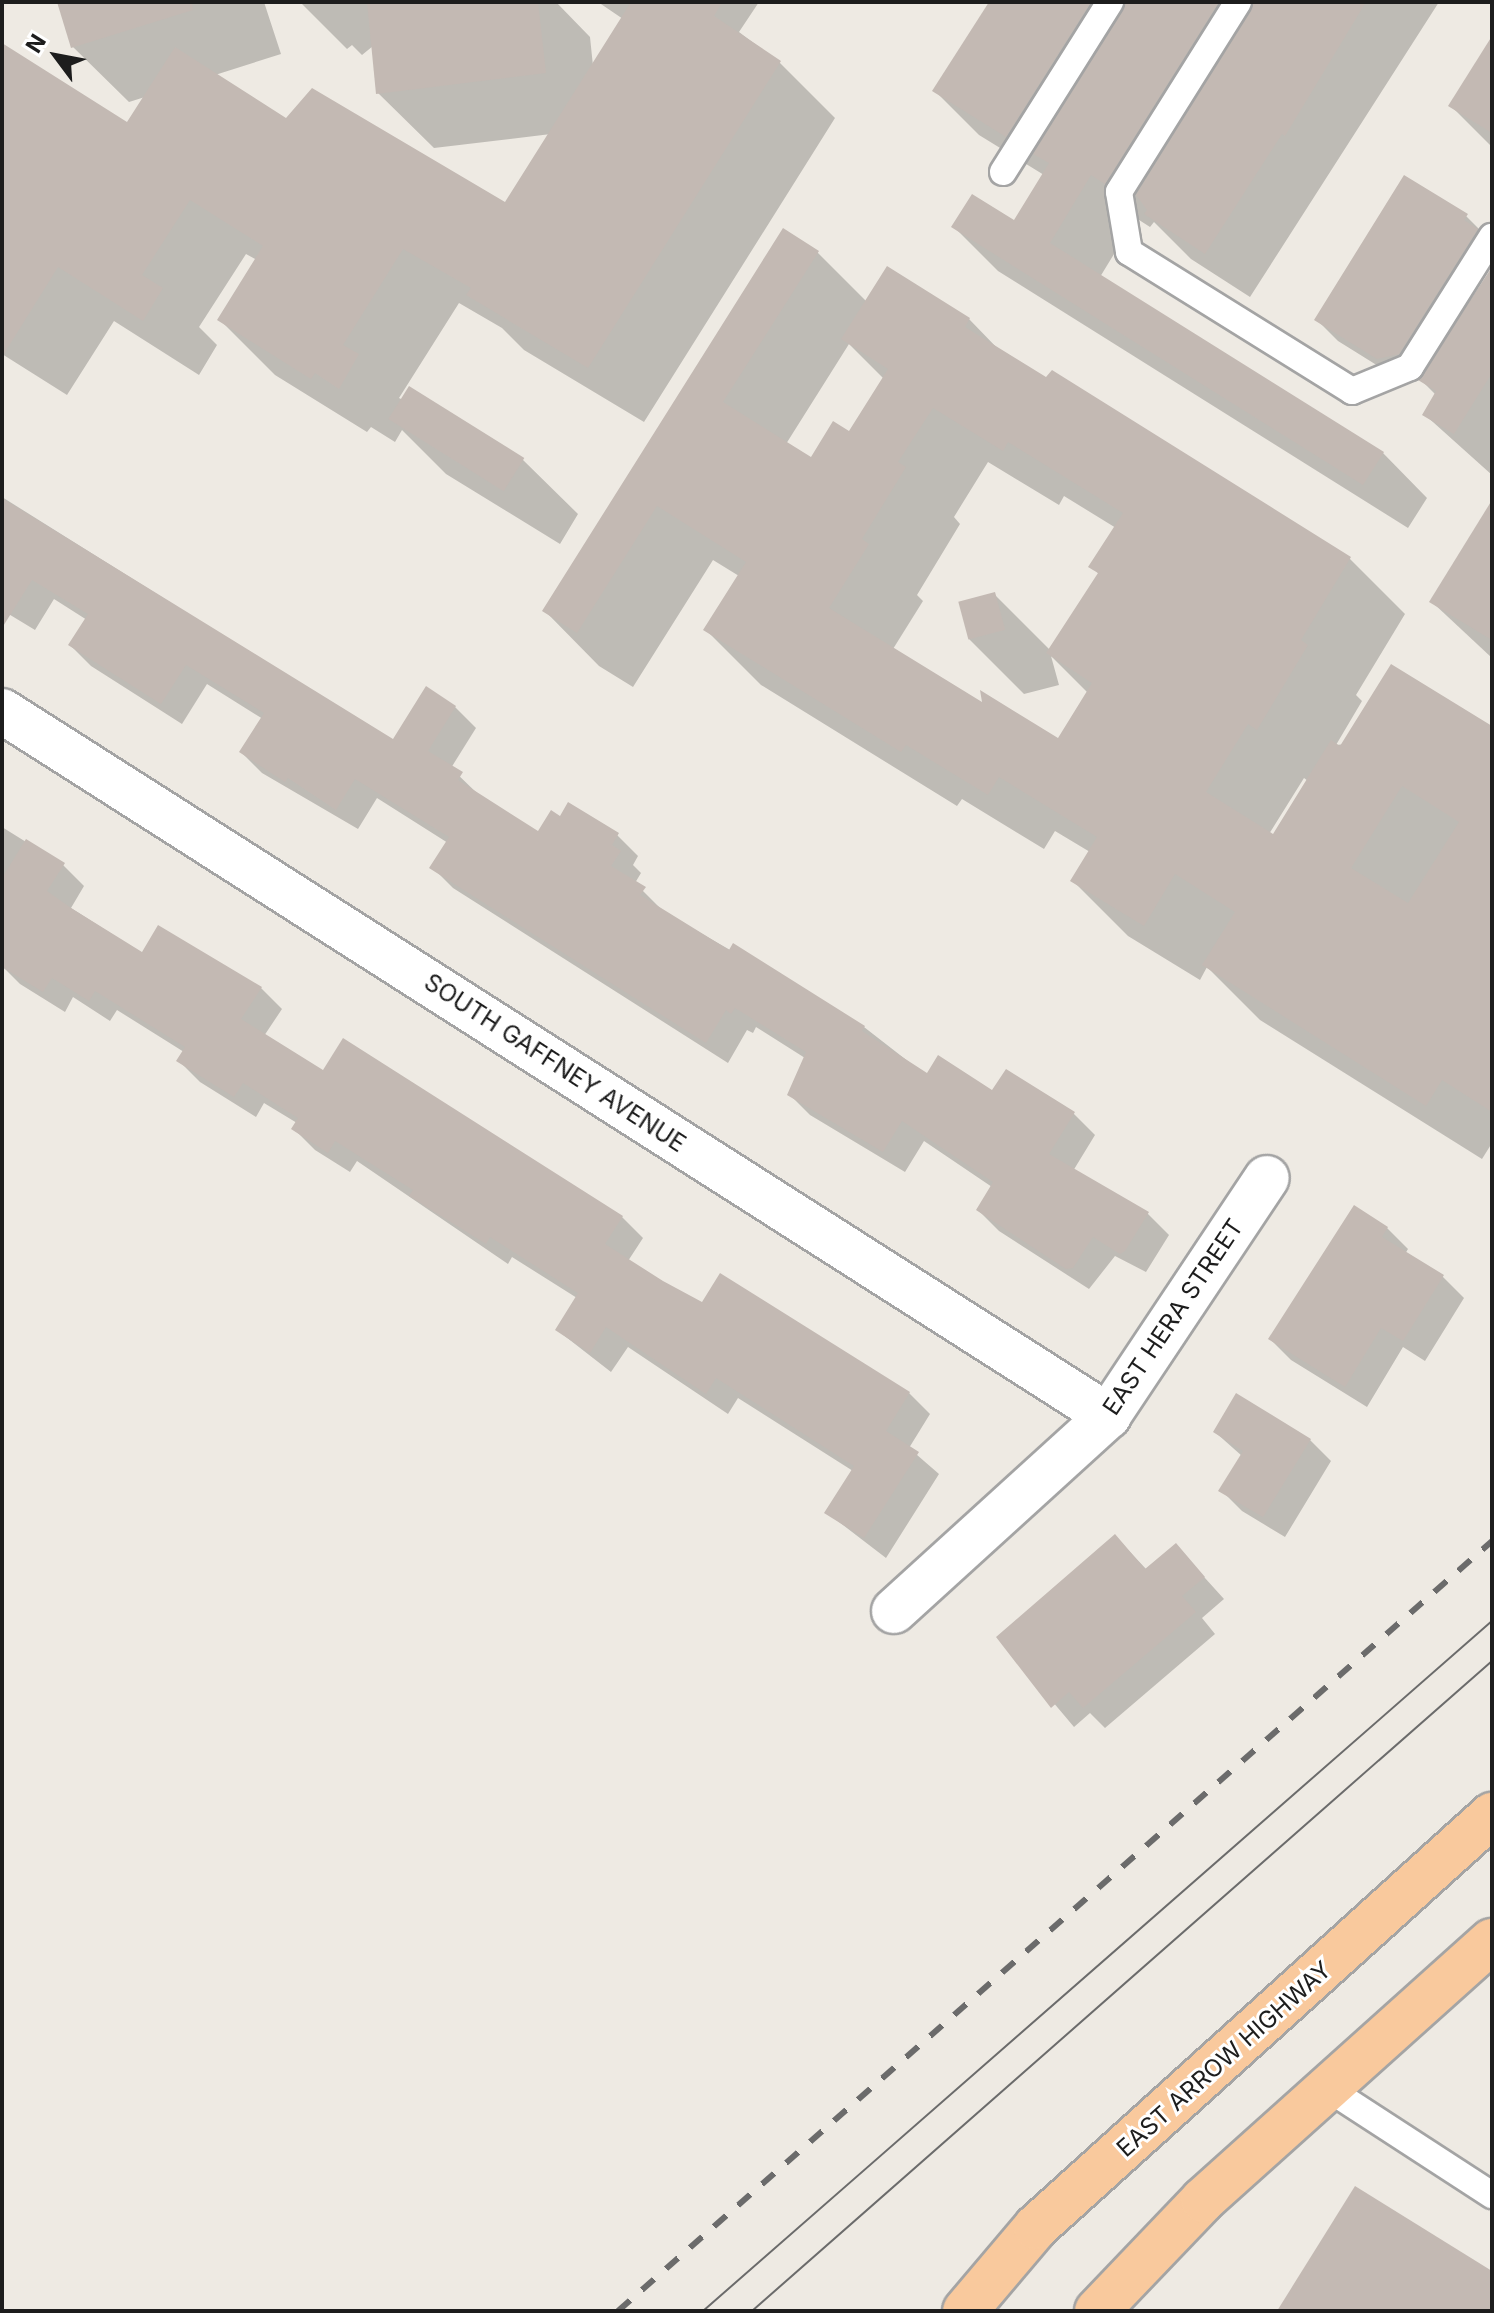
<!DOCTYPE html>
<html>
<head>
<meta charset="utf-8">
<style>
  body { margin:0 }
  #map { position:relative; width:1494px; height:2313px; overflow:hidden; background:#eeeae3; font-family:Inter,sans-serif }
  div>[style] { position:absolute }
  .shadow>* { inset:0; background:#0003 }
  .building>* { inset:0; background:#c3b9b3; transform-origin:0 0 }
  .roads { filter:drop-shadow(2px 0 #a4a4a4) drop-shadow(-2px 0 #a4a4a4) drop-shadow(0 2px #a4a4a4) drop-shadow(0 -2px #a4a4a4) }
  .service>* { height:26px; margin:-13px; padding:0 13px; transform-origin:13px; border-radius:13px; background:#fff }
  .minor>* { height:44px; margin:-22px; padding:0 22px; transform-origin:22px; border-radius:22px; background:#fff }
  .primary>* { height:44px; margin:-22px; padding:0 22px; transform-origin:22px; border-radius:22px; background:#f9c99d }
  .tram>* { height:2px; margin:-1px; padding:0 1px; transform-origin:1px; border-radius:1px; background:#6b6b6b }
  .rail>* { height:6px; margin-top:-3px; transform-origin:0; background:repeating-linear-gradient(90deg,#6b6b6b 0 16px,transparent 0 32px) }
  span { translate:-50% -50%; white-space:nowrap; text-align:center; line-height:1.15; -webkit-text-stroke:6px #fff; paint-order:stroke }
  .street-label { font-size:24px; color:#1d1d1d }
  .frame { position:absolute; inset:0; border:4px solid #1d1d1d; pointer-events:none }
  .north { position:absolute; left:16px; top:16px; width:80px; height:80px; -webkit-text-stroke:6px #fff; paint-order:stroke; rotate:302deg; font-size:22px; font-weight:700; line-height:32px; text-align:center; color:#1d1d1d }
  .north::after { content:''; display:block; margin:auto; width:28px; height:36px; background:#1d1d1d; clip-path:polygon(50% 0,100% 100%,50% 72%,0 100%) }
</style>
</head>
<body>
<div id="map">
  <div class="shadow">
    <div style="clip-path:polygon(59px 2px,264px 2px,281px 54px,215px 75px,287px 120px,506px 205px,551px 134px,434px 148px,378px 93px,373px 46px,362px 55px,352px 45px,347px 49px,300px 2px,556px 2px,590px 37px,593px 66px,623px 19px,598px 2px,759px 2px,739px 32px,780px 63px,835px 118px,644px 422px,524px 350px,502px 328px,459px 303px,399px 398px,522px 459px,578px 514px,560px 544px,446px 474px,402px 430px,395px 442px,371px 427px,367px 432px,275px 375px,220px 320px,257px 260px,246px 254px,199px 327px,217px 345px,199px 375px,114px 321px,67px 395px,2px 354px,2px 46px,128px 124px,145px 97px,129px 102px,73px 47px)"></div>
    <div style="clip-path:polygon(990px 2px,1439px 2px,1250px 297px,1191px 259px,1154px 222px,1150px 227px,1136px 218px,1100px 277px,1383px 453px,1427px 498px,1408px 528px,998px 271px,954px 227px,1014px 223px,1044px 175px,979px 135px,934px 90px)"></div>
    <div style="clip-path:polygon(1492px 37px,1492px 147px,1451px 106px)"></div>
    <div style="clip-path:polygon(1466px 216px,1487px 237px,1442px 340px,1492px 270px,1492px 475px,1424px 414px,1436px 395px,1421px 380px,1425px 374px,1399px 379px,1338px 341px,1317px 320px)"></div>
    <div style="clip-path:polygon(evenodd,817px 252px,867px 302px,888px 269px,969px 319px,1001px 352px,1350px 559px,1405px 614px,1356px 695px,1362px 701px,1336px 745px,1492px 730px,1492px 1143px,1482px 1159px,1260px 1020px,1207px 967px,1200px 980px,1128px 936px,1073px 881px,1090px 852px,1055px 831px,1044px 849px,962px 799px,957px 806px,761px 685px,706px 630px,739px 576px,713px 560px,633px 687px,599px 666px,544px 610px,817px 252px,849px 344px,884px 379px,850px 434px,812px 460px,786px 444px,849px 344px,817px 252px,988px 462px,1059px 505px,1064px 496px,1116px 528px,1091px 566px,1099px 574px,1050px 650px,995px 595px,969px 639px,1024px 694px,1059px 685px,1051px 656px,1088px 693px,1058px 741px,986px 706px,893px 649px,923px 601px,917px 595px,960px 524px,954px 517px,988px 462px,817px 252px,1304px 778px,1308px 781px,1273px 836px,1269px 834px,1304px 778px)"></div>
    <div style="clip-path:polygon(2px 497px,393px 742px,455px 707px,476px 728px,451px 768px,481px 797px,539px 834px,561px 819px,617px 835px,638px 856px,633px 865px,641px 873px,635px 883px,664px 912px,864px 1027px,927px 1076px,993px 1093px,1006px 1072px,1074px 1114px,1095px 1135px,1073px 1171px,1148px 1214px,1169px 1235px,1146px 1272px,1115px 1256px,1089px 1289px,999px 1231px,978px 1210px,992px 1187px,924px 1141px,905px 1172px,810px 1115px,789px 1094px,805px 1058px,756px 1027px,753px 1033px,747px 1030px,728px 1063px,453px 888px,432px 867px,448px 843px,377px 798px,358px 829px,262px 773px,241px 752px,263px 719px,207px 684px,182px 724px,91px 666px,70px 645px,87px 620px,54px 599px,35px 630px,2px 610px)"></div>
    <div style="clip-path:polygon(1492px 504px,1492px 658px,1432px 602px)"></div>
    <div style="clip-path:polygon(2px 827px,63px 865px,84px 886px,71px 908px,143px 954px,261px 988px,282px 1009px,264px 1036px,324px 1073px,344px 1041px,622px 1217px,643px 1238px,628px 1261px,702px 1305px,909px 1393px,930px 1414px,909px 1448px,939px 1474px,886px 1558px,826px 1512px,853px 1471px,738px 1398px,728px 1414px,628px 1347px,611px 1372px,557px 1330px,577px 1298px,512px 1257px,508px 1264px,357px 1161px,350px 1172px,315px 1150px,294px 1129px,297px 1123px,264px 1103px,256px 1117px,200px 1082px,179px 1061px,184px 1052px,117px 1010px,110px 1021px,73px 997px,65px 1012px,20px 984px,2px 966px)"></div>
    <div style="clip-path:polygon(1387px 1228px,1408px 1249px,1405px 1254px,1443px 1277px,1464px 1298px,1425px 1361px,1403px 1347px,1367px 1407px,1291px 1360px,1270px 1339px)"></div>
    <div style="clip-path:polygon(1215px 1432px,1310px 1440px,1331px 1461px,1285px 1537px,1242px 1511px,1221px 1490px,1242px 1456px)"></div>
    <div style="clip-path:polygon(1115px 1536px,1147px 1570px,1176px 1546px,1224px 1599px,1202px 1618px,1215px 1634px,1105px 1728px,1090px 1713px,1074px 1727px,998px 1637px)"></div>
  </div>
  <div class="building">
    <div style="clip-path:polygon(57px 2px,192px 2px,193px 10px,71px 48px)"></div>
    <div style="clip-path:polygon(367px 2px,538px 2px,546px 73px,376px 94px)"></div>
    <div style="clip-path:polygon(631px 2px,722px 2px,714px 16px,781px 61px,588px 368px,466px 295px,471px 288px,403px 249px,343px 345px,359px 354px,339px 389px,315px 373px,311px 379px,217px 320px,263px 246px,190px 200px,142px 275px,163px 288px,143px 321px,58px 267px,2px 357px,2px 43px,127px 122px,175px 47px,286px 118px,312px 88px,505px 202px)"></div>
    <div style="clip-path:polygon(989px 2px,1091px 2px,1006px 137px,932px 91px)"></div>
    <div style="clip-path:polygon(1126px 2px,1219px 2px,1105px 184px,1091px 175px,1050px 243px,1384px 452px,1363px 485px,951px 227px,972px 194px,1014px 220px,1049px 163px,1033px 154px)"></div>
    <div style="clip-path:polygon(1254px 2px,1366px 2px,1285px 136px,1282px 134px,1205px 254px,1144px 214px,1147px 210px,1136px 195px)"></div>
    <div style="clip-path:polygon(1492px 36px,1492px 133px,1448px 106px)"></div>
    <div style="clip-path:polygon(1404px 175px,1468px 214px,1464px 220px,1478px 229px,1399px 354px,1377px 359px,1314px 320px)"></div>
    <div style="clip-path:polygon(evenodd,783px 228px,819px 251px,723px 402px,811px 457px,833px 421px,849px 431px,888px 369px,841px 339px,887px 266px,970px 318px,965px 327px,1046px 377px,1052px 370px,1351px 557px,1301px 640px,1308px 645px,1257px 730px,1248px 724px,1206px 792px,1273px 834px,1331px 740px,1340px 746px,1391px 664px,1492px 726px,1492px 1112px,1442px 1080px,1426px 1106px,1202px 965px,1235px 912px,1175px 874px,1144px 926px,1070px 881px,1097px 837px,999px 777px,988px 795px,906px 745px,901px 752px,703px 630px,746px 562px,657px 506px,577px 633px,542px 611px,783px 228px,933px 408px,1003px 451px,1008px 442px,1123px 513px,1088px 567px,1098px 573px,1046px 653px,1092px 683px,1058px 738px,980px 690px,982px 702px,829px 608px,869px 544px,862px 539px,906px 467px,898px 462px,933px 408px,783px 228px,1402px 786px,1459px 822px,1408px 903px,1351px 868px,1402px 786px)"></div>
    <div style="clip-path:polygon(1492px 267px,1492px 373px,1454px 434px,1422px 415px,1436px 391px,1418px 380px)"></div>
    <div style="left:409px;top:386px;width:136px;height:39px;rotate:32deg"></div>
    <div style="clip-path:polygon(2px 498px,393px 739px,426px 686px,456px 706px,428px 751px,463px 772px,458px 780px,538px 831px,551px 810px,560px 816px,568px 802px,619px 833px,612px 845px,621px 851px,611px 866px,646px 887px,640px 895px,729px 950px,733px 943px,865px 1026px,862px 1031px,927px 1073px,938px 1055px,992px 1090px,1006px 1069px,1075px 1112px,1049px 1154px,1149px 1212px,1125px 1251px,1120px 1254px,1093px 1237px,1073px 1268px,1066px 1269px,976px 1210px,993px 1182px,902px 1121px,883px 1152px,787px 1095px,806px 1052px,735px 1008px,731px 1014px,726px 1010px,706px 1043px,429px 868px,449px 837px,355px 779px,336px 810px,288px 778px,285px 782px,239px 752px,264px 713px,186px 665px,161px 704px,68px 645px,88px 614px,32px 580px,2px 628px)"></div>
    <div style="clip-path:polygon(1492px 500px,1492px 640px,1429px 602px)"></div>
    <div style="left:995px;top:592px;width:39px;height:38px;rotate:75deg"></div>
    <div style="clip-path:polygon(26px 839px,65px 863px,47px 891px,71px 908px,142px 952px,158px 925px,262px 987px,241px 1019px,323px 1070px,343px 1038px,623px 1216px,605px 1244px,663px 1281px,702px 1302px,720px 1273px,910px 1392px,886px 1431px,919px 1452px,864px 1538px,824px 1513px,854px 1466px,716px 1378px,706px 1394px,606px 1327px,590px 1353px,555px 1330px,578px 1293px,490px 1237px,486px 1244px,409px 1196px,413px 1190px,335px 1141px,328px 1153px,291px 1129px,298px 1118px,243px 1083px,234px 1097px,176px 1061px,185px 1047px,95px 991px,89px 1001px,52px 978px,43px 992px,2px 967px,2px 878px)"></div>
    <div style="clip-path:polygon(1354px 1205px,1388px 1227px,1382px 1237px,1444px 1275px,1403px 1341px,1381px 1328px,1345px 1387px,1268px 1339px)"></div>
    <div style="clip-path:polygon(1236px 1393px,1311px 1439px,1263px 1517px,1218px 1491px,1243px 1451px,1213px 1432px)"></div>
    <div style="clip-path:polygon(1115px 1534px,1145px 1569px,1176px 1543px,1205px 1577px,1182px 1596px,1196px 1612px,1083px 1708px,1069px 1692px,1051px 1708px,996px 1637px)"></div>
    <div style="clip-path:polygon(1355px 2186px,1492px 2271px,1492px 2311px,1277px 2311px)"></div>
  </div>
  <div class="roads">
    <div class="service">
      <div style="left:1238px;top:2px;width:224px;rotate:122.1deg"></div>
      <div style="left:1119px;top:192px;width:61px;rotate:80.5deg"></div>
      <div style="left:1129px;top:252px;width:263px;rotate:31.9deg"></div>
      <div style="left:1352px;top:391px;width:63px;rotate:-22.5deg"></div>
      <div style="left:1410px;top:367px;width:154px;rotate:-57.8deg"></div>
      <div style="left:1003px;top:172px;width:201px;rotate:-57.8deg"></div>
      <div style="left:1327px;top:2088px;width:197px;rotate:33deg"></div>
    </div>
    <div class="minor">
      <div style="left:2px;top:711px;width:1312px;rotate:32.51deg"></div>
      <div style="left:894px;top:1611px;width:290px;rotate:-42.3deg"></div>
      <div style="left:1108px;top:1416px;width:286px;rotate:-56.3deg"></div>
    </div>
    <div class="primary">
      <div style="left:965px;top:2311px;width:110px;rotate:-49.8deg"></div>
      <div style="left:1036px;top:2227px;width:615px;rotate:-42.1deg"></div>
      <div style="left:1097px;top:2311px;width:153px;rotate:-46.3deg"></div>
      <div style="left:1203px;top:2200px;width:388px;rotate:-41.9deg"></div>
    </div>
  </div>
  <div class="tram">
    <div style="left:703px;top:2311px;width:1048px;rotate:-41.17deg"></div>
    <div style="left:752px;top:2311px;width:985px;rotate:-41.3deg"></div>
  </div>
  <div class="rail">
    <div style="left:618px;top:2311px;width:1165px;rotate:-41.38deg"></div>
  </div>
  <div class="street-label">
    <span style="left:555px;top:1063px;rotate:33deg">SOUTH GAFFNEY AVENUE</span>
    <span style="left:1173px;top:1317px;rotate:-56deg">EAST HERA STREET</span>
    <span style="left:1224px;top:2059px;rotate:-42deg">EAST ARROW HIGHWAY</span>
  </div>
  <div class="frame"></div>
  <div class="north">N</div>
</div>
</body>
</html>
